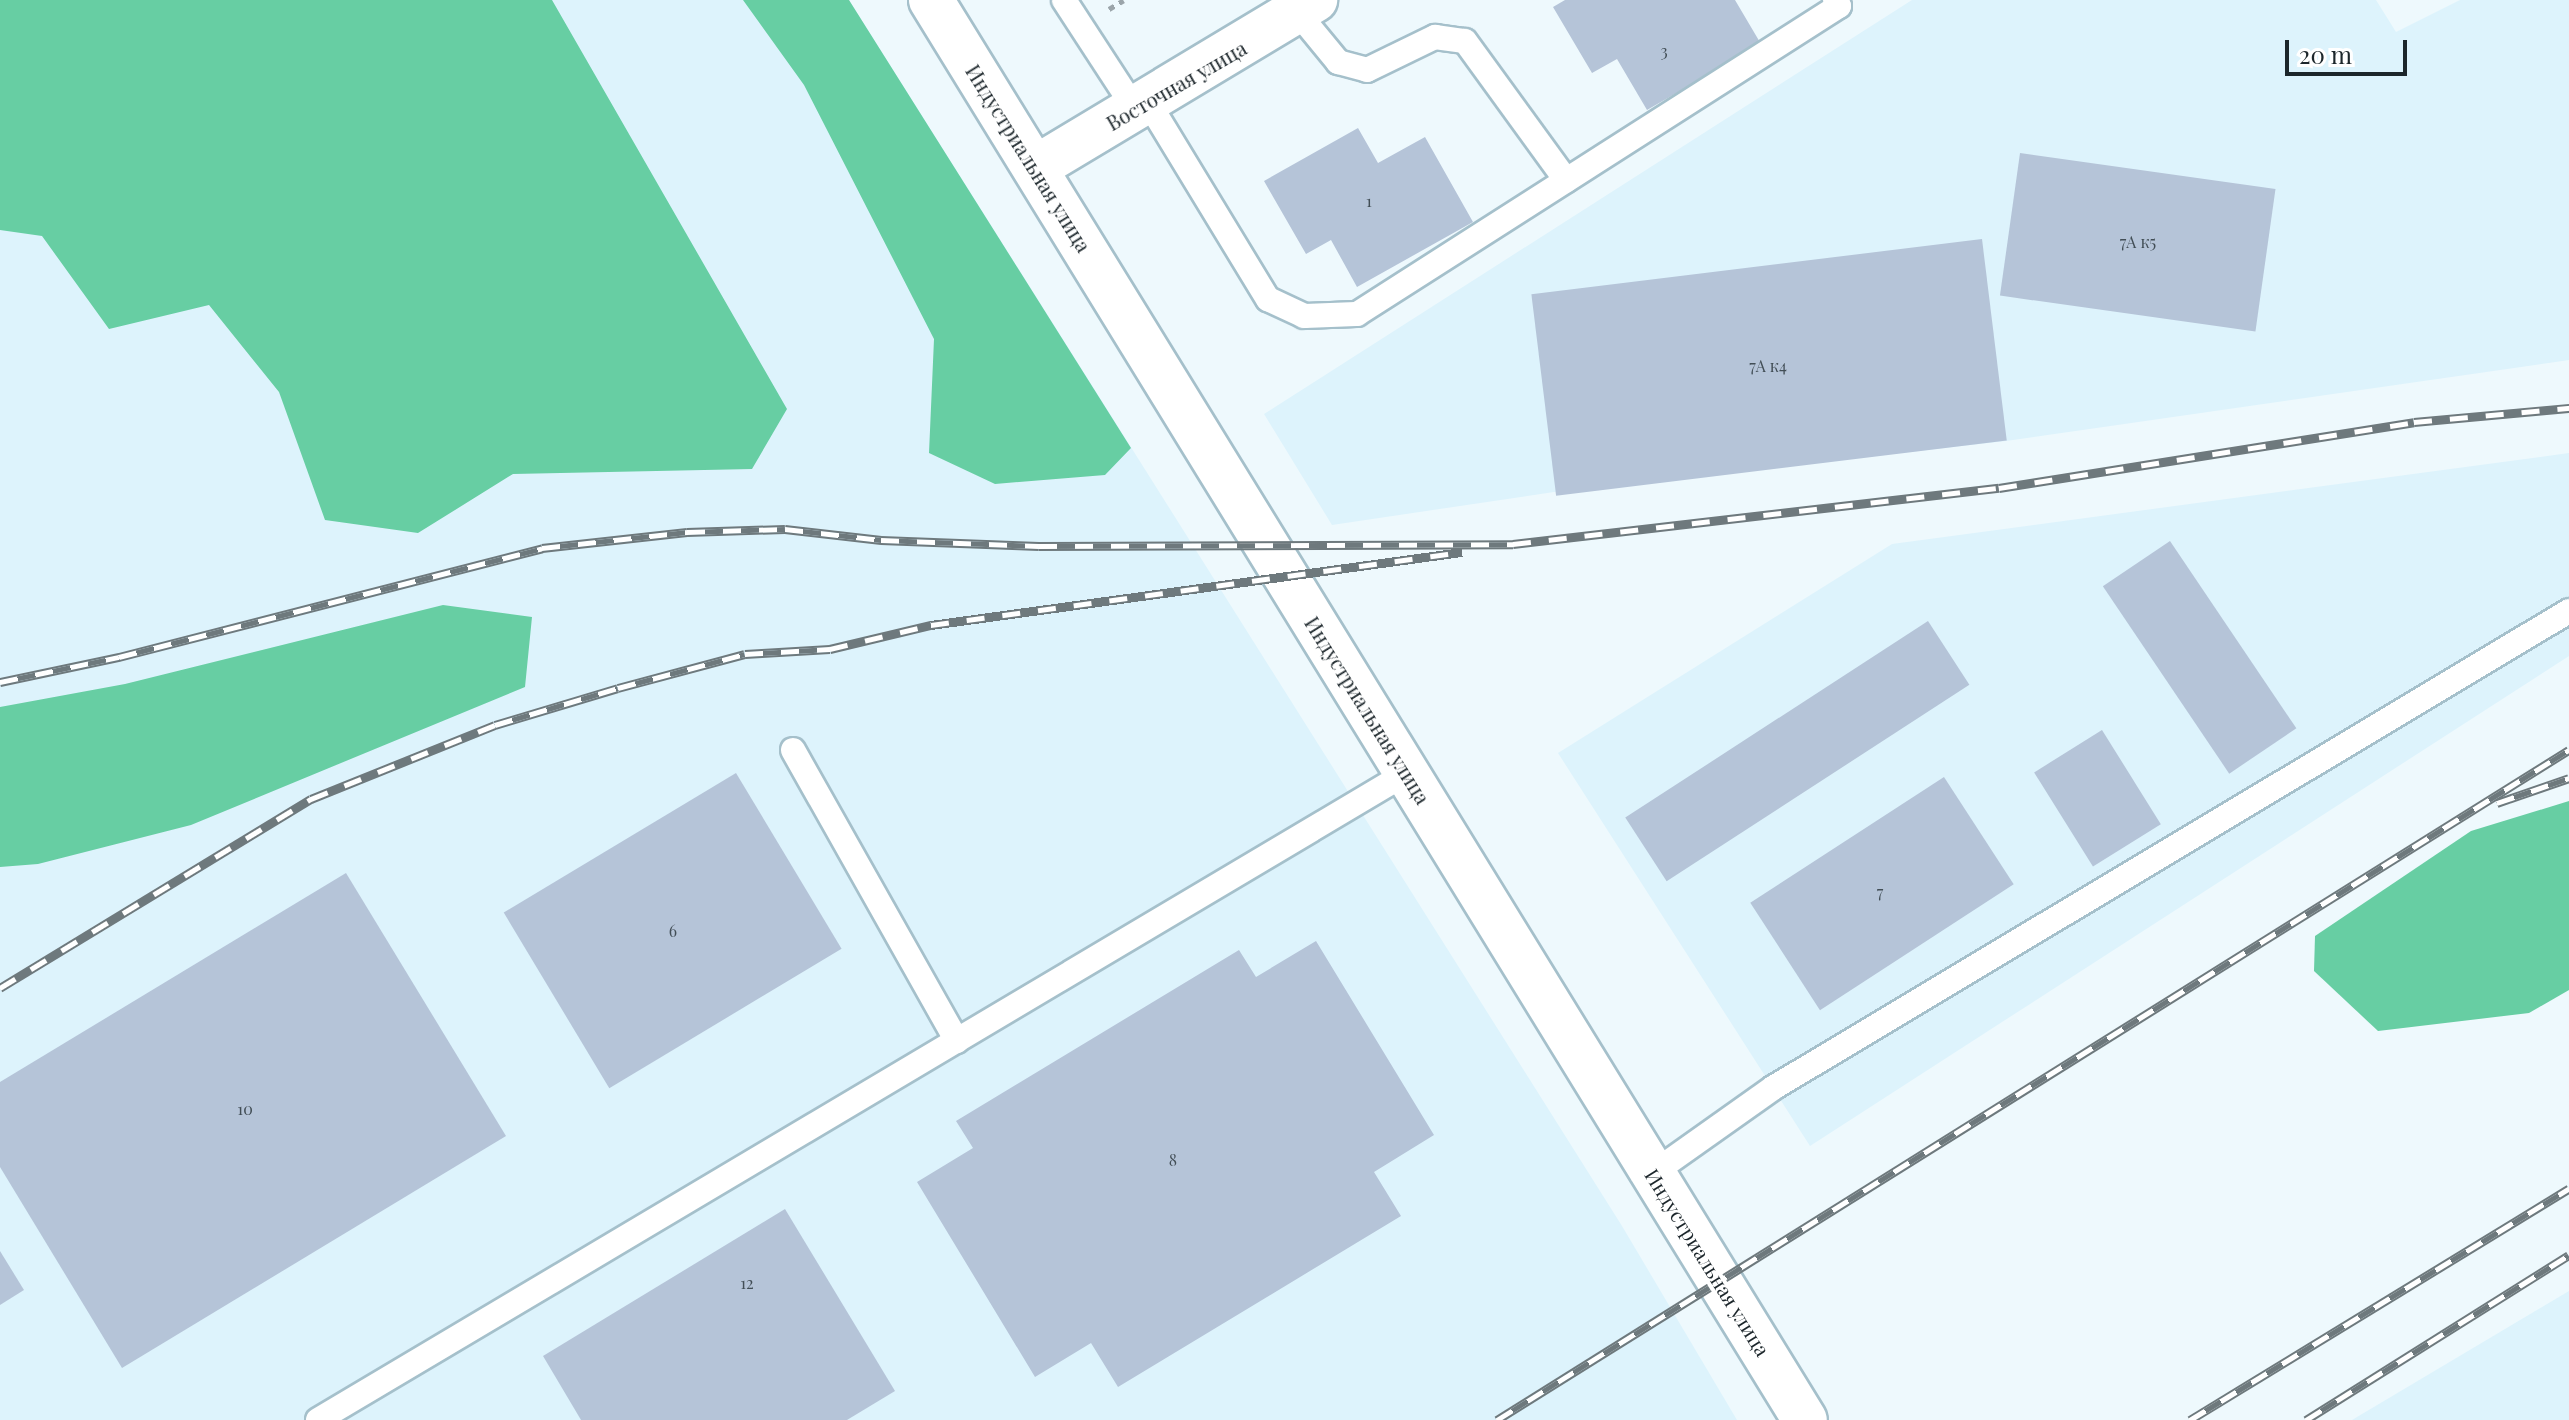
<!DOCTYPE html>
<html>
<head>
<meta charset="utf-8">
<style>
  body { margin:0 }
  #map { position:relative; width:2569px; height:1420px; overflow:hidden; background:#eef9fd; font-family:"Playfair Display",serif }
  div>[style] { position:absolute }
  .built>* { inset:0; background:#ddf3fc }
  .forest>* { inset:0; background:#67cea3 }
  .building>* { inset:0; background:#b5c4d8; transform-origin:0 0 }
  .path>* { height:5px; margin-top:-2.5px; transform-origin:0; background:repeating-linear-gradient(90deg,#9ba5aa 0 6px,transparent 0 12px) }
  .roads { filter:drop-shadow(2px 0 #a5c0cb) drop-shadow(-2px 0 #a5c0cb) drop-shadow(0 2px #a5c0cb) drop-shadow(0 -2px #a5c0cb) }
  .lane>* { height:24px; margin:-12px; padding:0 12px; transform-origin:12px; border-radius:12px; background:#fff }
  .street>* { height:44px; margin:-22px; padding:0 22px; transform-origin:22px; border-radius:22px; background:#fff }
  .secondary>* { height:44px; margin:-22px; padding:0 22px; transform-origin:22px; border-radius:22px; background:#fff }
  .rail>* { height:9px; margin-top:-4.5px; transform-origin:0; background:repeating-linear-gradient(90deg,#fff 0 18px,#6e797d 0 36px); box-sizing:border-box; border-block:2px solid #6e797d }
  span { translate:-50% -50%; white-space:nowrap; text-align:center; line-height:1.15; -webkit-text-stroke:8px #fff; paint-order:stroke }
  .number-label { font-size:16px; color:#424e56 }
  .number-label span { -webkit-text-stroke-width:0 }
  .street-label { font-size:20px; color:#1c262b }
  .scale { position:absolute; left:2285px; top:40px; width:122px; height:36px; box-sizing:border-box; border:4px solid #1c262b; border-top:0; padding-left:10px; font-size:24px; line-height:28px; white-space:nowrap; color:#1c262b; -webkit-text-stroke:6px #fff; paint-order:stroke }
</style>
</head>
<body>
<div id="map">
  <div class="built">
    <div style="clip-path:polygon(0 0,849px 0,1622px 1226px,1737px 1420px,0 1420px)"></div>
    <div style="clip-path:polygon(1912px 0,2376px 0,2396px 32px,2460px 0,2569px 0,2569px 360px,2006px 441px,1554px 492px,1332px 525px,1264px 414px)"></div>
    <div style="clip-path:polygon(2569px 453px,2569px 656px,1810px 1146px,1558px 753px,1892px 544px)"></div>
    <div style="clip-path:polygon(2569px 1291px,2569px 1420px,2352px 1420px)"></div>
  </div>
  <div class="forest">
    <div style="clip-path:polygon(0 0,552px 0,787px 409px,752px 469px,513px 474px,418px 533px,325px 520px,279px 392px,209px 305px,109px 329px,42px 236px,0 230px)"></div>
    <div style="clip-path:polygon(743px 0,849px 0,1131px 448px,1105px 475px,995px 484px,929px 453px,934px 339px,804px 85px)"></div>
    <div style="clip-path:polygon(443px 605px,532px 617px,525px 687px,191px 825px,38px 864px,0 867px,0 707px,125px 684px)"></div>
    <div style="clip-path:polygon(2569px 801px,2569px 990px,2529px 1013px,2378px 1031px,2314px 971px,2315px 936px,2471px 831px)"></div>
  </div>
  <div class="building">
    <div style="clip-path:polygon(1565px 0,1735px 0,1761px 44px,1647px 110px,1617px 59px,1592px 73px,1553px 7px)"></div>
    <div style="clip-path:polygon(1358px 128px,1378px 163px,1425px 137px,1473px 222px,1357px 287px,1331px 240px,1306px 254px,1264px 181px)"></div>
    <div style="left:2020px;top:153px;width:258px;height:144px;rotate:8deg"></div>
    <div style="left:1982px;top:239px;width:203px;height:454px;rotate:83deg"></div>
    <div style="left:2170px;top:541px;width:226px;height:81px;rotate:56deg"></div>
    <div style="left:1928px;top:621px;width:76px;height:361px;rotate:57deg"></div>
    <div style="left:2102px;top:730px;width:111px;height:80px;rotate:58deg"></div>
    <div style="left:736px;top:773px;width:205px;height:271px;rotate:59deg"></div>
    <div style="left:1944px;top:777px;width:128px;height:231px;rotate:57deg"></div>
    <div style="clip-path:polygon(346px 873px,506px 1136px,122px 1368px,0 1167px,0 1082px)"></div>
    <div style="clip-path:polygon(1316px 941px,1434px 1135px,1374px 1172px,1401px 1216px,1118px 1387px,1091px 1343px,1035px 1377px,917px 1182px,973px 1148px,956px 1121px,1239px 950px,1256px 977px)"></div>
    <div style="clip-path:polygon(785px 1209px,895px 1391px,847px 1420px,581px 1420px,543px 1356px)"></div>
    <div style="clip-path:polygon(0 1251px,24px 1290px,0 1305px)"></div>
  </div>
  <div class="path">
    <div style="left:1109px;top:9px;width:17px;rotate:-31deg"></div>
  </div>
  <div class="roads">
    <div class="lane">
      <div style="left:1064px;top:0;width:130px;rotate:56.9deg"></div>
      <div style="left:1297px;top:12px;width:65px;rotate:50.6deg"></div>
      <div style="left:1338px;top:62px;width:30px;rotate:15deg"></div>
      <div style="left:1367px;top:70px;width:76px;rotate:-25.9deg"></div>
      <div style="left:1435px;top:37px;width:30px;rotate:8deg"></div>
      <div style="left:1465px;top:41px;width:172px;rotate:54deg"></div>
      <div style="left:1148px;top:102px;width:231px;rotate:58.7deg"></div>
      <div style="left:1268px;top:299px;width:40px;rotate:25deg"></div>
      <div style="left:1304px;top:316px;width:53px;rotate:-2.2deg"></div>
      <div style="left:1357px;top:314px;width:572px;rotate:-32.58deg"></div>
      <div style="left:1839px;top:6px;width:7px;rotate:-124deg"></div>
      <div style="left:793px;top:750px;width:334px;rotate:60.6deg"></div>
      <div style="left:1653px;top:1173px;width:147px;rotate:-35.3deg"></div>
      <div style="left:1773px;top:1088px;width:928px;rotate:-30.93deg"></div>
      <div style="left:318px;top:1420px;width:1267px;rotate:-30.72deg"></div>
    </div>
    <div class="street">
      <div style="left:1035px;top:168px;width:327px;rotate:-31deg"></div>
    </div>
    <div class="secondary">
      <div style="left:931px;top:0;width:1667px;rotate:58.39deg"></div>
    </div>
  </div>
  <div class="rail">
    <div style="left:0;top:682px;width:122px;rotate:-11.9deg"></div>
    <div style="left:119px;top:657px;width:437px;rotate:-14.4deg"></div>
    <div style="left:542px;top:548px;width:146px;rotate:-6.3deg"></div>
    <div style="left:687px;top:532px;width:98px;rotate:-1.8deg"></div>
    <div style="left:785px;top:529px;width:97px;rotate:6.5deg"></div>
    <div style="left:881px;top:540px;width:158px;rotate:2.2deg"></div>
    <div style="left:1039px;top:546px;width:474px;rotate:-0.2deg"></div>
    <div style="left:1513px;top:544px;width:489px;rotate:-6.6deg"></div>
    <div style="left:1999px;top:488px;width:420px;rotate:-9deg"></div>
    <div style="left:2414px;top:422px;width:156px;rotate:-5.2deg"></div>
    <div style="left:2497px;top:803px;width:76px;rotate:-19.1deg"></div>
    <div style="left:0;top:988px;width:364px;rotate:-31.3deg"></div>
    <div style="left:311px;top:799px;width:198px;rotate:-21.9deg"></div>
    <div style="left:495px;top:725px;width:128px;rotate:-16.7deg"></div>
    <div style="left:618px;top:688px;width:131px;rotate:-15deg"></div>
    <div style="left:745px;top:654px;width:85px;rotate:-3.4deg"></div>
    <div style="left:830px;top:649px;width:104px;rotate:-13.4deg"></div>
    <div style="left:931px;top:625px;width:536px;rotate:-7.83deg"></div>
    <div style="left:1497px;top:1420px;width:1264px;rotate:-32.01deg"></div>
    <div style="left:2190px;top:1420px;width:444px;rotate:-31.4deg"></div>
    <div style="left:2306px;top:1420px;width:310px;rotate:-32.1deg"></div>
  </div>
  <div class="number-label">
    <span style="left:1664px;top:51px">3</span>
    <span style="left:1369px;top:201px">1</span>
    <span style="left:2138px;top:242px">7А к5</span>
    <span style="left:1768px;top:366px">7А к4</span>
    <span style="left:1880px;top:892px">7</span>
    <span style="left:673px;top:931px">6</span>
    <span style="left:245px;top:1109px">10</span>
    <span style="left:1173px;top:1160px">8</span>
    <span style="left:747px;top:1283px">12</span>
  </div>
  <div class="street-label">
    <span style="left:1176px;top:85px;rotate:-30deg">Восточная улица</span>
    <span style="left:1029px;top:158px;rotate:58deg">Индустриальная улица</span>
    <span style="left:1368px;top:710px;rotate:58deg">Индустриальная улица</span>
    <span style="left:1708px;top:1262px;rotate:58deg">Индустриальная улица</span>
  </div>
  <div class="scale">20 m</div>
</div>
</body>
</html>
